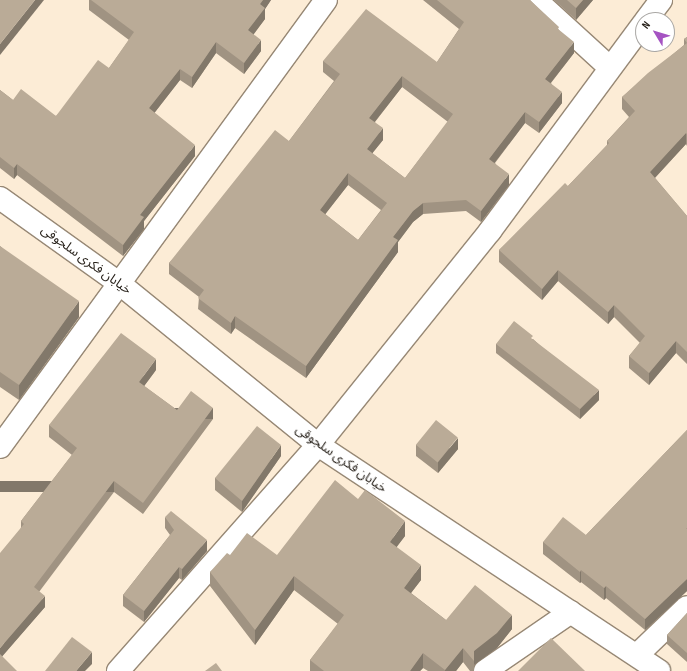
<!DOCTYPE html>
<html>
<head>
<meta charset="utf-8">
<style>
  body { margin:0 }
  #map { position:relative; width:687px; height:671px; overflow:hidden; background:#fcecd6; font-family:"Sofia Sans Condensed","Noto Sans Arabic",sans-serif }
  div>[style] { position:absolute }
  .roads { filter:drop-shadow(1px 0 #978875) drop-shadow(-1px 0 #978875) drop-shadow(0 1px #978875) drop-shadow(0 -1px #978875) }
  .street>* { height:22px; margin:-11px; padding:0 11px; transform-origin:11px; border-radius:11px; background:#fff }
  .secondary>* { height:22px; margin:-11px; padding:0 11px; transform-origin:11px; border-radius:11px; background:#fff }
  .wall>* { inset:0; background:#a09382 }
  .shaded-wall>* { inset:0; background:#82786a; transform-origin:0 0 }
  .building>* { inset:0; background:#baab97; transform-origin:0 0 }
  span { translate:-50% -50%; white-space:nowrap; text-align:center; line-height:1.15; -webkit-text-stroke:3.5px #fff; paint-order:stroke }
  .street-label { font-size:13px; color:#28221b }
  .north { position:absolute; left:635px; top:12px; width:40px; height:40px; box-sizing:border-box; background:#fff; border:1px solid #a9a7a4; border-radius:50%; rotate:308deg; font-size:11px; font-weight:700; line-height:16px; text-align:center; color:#28221b }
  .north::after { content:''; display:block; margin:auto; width:14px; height:18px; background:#a553c2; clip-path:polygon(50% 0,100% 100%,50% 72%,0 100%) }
</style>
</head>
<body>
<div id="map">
  <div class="roads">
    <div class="street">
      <div style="left:536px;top:0;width:99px;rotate:42.5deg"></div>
      <div style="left:0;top:447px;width:553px;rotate:-53.9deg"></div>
      <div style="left:637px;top:655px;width:69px;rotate:-43.8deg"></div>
      <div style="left:118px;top:671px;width:302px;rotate:-48.5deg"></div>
      <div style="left:485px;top:671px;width:104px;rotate:-34.5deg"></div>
    </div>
    <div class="secondary">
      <div style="left:646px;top:20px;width:25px;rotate:-53deg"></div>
      <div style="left:0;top:198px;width:148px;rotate:35.6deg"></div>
      <div style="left:120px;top:284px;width:255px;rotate:39.1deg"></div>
      <div style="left:318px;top:445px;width:409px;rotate:33.5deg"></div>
      <div style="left:318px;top:445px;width:275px;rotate:-51.2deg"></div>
      <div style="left:490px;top:231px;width:257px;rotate:-53.5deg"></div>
    </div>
  </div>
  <div class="wall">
    <div style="clip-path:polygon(89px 0,271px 0,265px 9px,265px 19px,253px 34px,261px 51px,244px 74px,216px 53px,192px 88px,180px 80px,154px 113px,195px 156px,144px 221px,144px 229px,123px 256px,17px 175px,14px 179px,0 168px,0 90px,13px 100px,56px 116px,109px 68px,129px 40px,89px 10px)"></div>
    <div style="clip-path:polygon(evenodd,423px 0,530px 0,559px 30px,574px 53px,551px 83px,562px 103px,539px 133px,525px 123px,495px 163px,509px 185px,481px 222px,466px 211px,423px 214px,413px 222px,398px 242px,398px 252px,306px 378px,235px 328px,231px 334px,198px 309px,199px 297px,169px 274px,169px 263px,289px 141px,334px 81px,323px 72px,323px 61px,437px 62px,459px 29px,423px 0,402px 87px,448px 122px,405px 178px,372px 153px,383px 140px,375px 122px,402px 87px,423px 0,348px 185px,381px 210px,358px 240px,325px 214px,348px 185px)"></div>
    <div style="clip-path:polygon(554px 0,593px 0,576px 20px)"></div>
    <div style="clip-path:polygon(687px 37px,687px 146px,686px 144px,655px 178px,687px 216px,687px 364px,676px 353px,649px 385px,629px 368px,629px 356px,640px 343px,614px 317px,608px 324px,558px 281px,542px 300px,499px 262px,499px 250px,568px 186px,607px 145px,607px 141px,629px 117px,622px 109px,622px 97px,684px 45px,684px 39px)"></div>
    <div style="clip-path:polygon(0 246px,79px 317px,19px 400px,0 387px)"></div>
    <div style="clip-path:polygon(533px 339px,599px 400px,580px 419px,496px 353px,496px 344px)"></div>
    <div style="clip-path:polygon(156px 370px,144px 386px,177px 410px,213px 419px,143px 514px,114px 492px,39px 592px,45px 607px,2px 656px,0 671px,21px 527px,21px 521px,72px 455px,49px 437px,49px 425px)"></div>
    <div style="clip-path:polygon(687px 430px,687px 591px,645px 630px,606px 598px,604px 600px,581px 582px,580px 583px,543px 554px,543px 542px,586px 535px)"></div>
    <div style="clip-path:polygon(416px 445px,458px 449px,438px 473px,416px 456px)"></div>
    <div style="clip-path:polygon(281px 456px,242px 512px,215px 490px,215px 478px)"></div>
    <div style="clip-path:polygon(165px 517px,207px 551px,182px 580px,179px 578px,144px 622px,123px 606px,123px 595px,170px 535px,165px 528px)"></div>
    <div style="clip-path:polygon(405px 536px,396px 547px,421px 580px,411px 593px,446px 620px,512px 629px,497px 648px,474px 665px,474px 671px,470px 671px,463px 662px,456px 671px,428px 671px,423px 668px,420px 671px,310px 671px,310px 660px,338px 624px,294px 590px,255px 645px,210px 586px,210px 572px,230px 555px,277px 555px)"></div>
    <div style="clip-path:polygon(687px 613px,687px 662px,667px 644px,667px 635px)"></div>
  </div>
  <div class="shaded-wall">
    <div style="clip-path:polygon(35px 0,44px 0,0 55px,0 44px)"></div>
    <div style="clip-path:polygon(263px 0,271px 0,265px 9px,265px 19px,248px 42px,248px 30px,260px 4px)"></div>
    <div style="clip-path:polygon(583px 0,593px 0,576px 20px,576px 8px)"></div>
    <div style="clip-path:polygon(261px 40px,261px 51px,244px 74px,244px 63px)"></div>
    <div style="clip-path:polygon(216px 42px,216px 53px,192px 88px,192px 77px)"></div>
    <div style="clip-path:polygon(574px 42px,574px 53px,545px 90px,545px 79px)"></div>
    <div style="clip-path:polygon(180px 69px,180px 80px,149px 120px,149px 108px)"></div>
    <div style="clip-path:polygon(402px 76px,402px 87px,369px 129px,369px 118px)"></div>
    <div style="clip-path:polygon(562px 92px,562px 103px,539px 133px,539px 122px)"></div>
    <div style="clip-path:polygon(525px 112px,525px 123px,489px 170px,489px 159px)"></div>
    <div style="clip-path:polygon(383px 128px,383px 140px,367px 160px,367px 149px)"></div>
    <div style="clip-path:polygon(686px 133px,686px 144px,650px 183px,650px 172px)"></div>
    <div style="clip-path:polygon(195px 145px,195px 156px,144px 221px,144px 229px,123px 256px,123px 245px,140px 215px)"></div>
    <div style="clip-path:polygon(17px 164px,17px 175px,14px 179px,14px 168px)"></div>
    <div style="clip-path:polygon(348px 173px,348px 185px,320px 221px,320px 210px)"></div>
    <div style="clip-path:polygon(509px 174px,509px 185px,481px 222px,481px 211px)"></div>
    <div style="clip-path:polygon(423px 203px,423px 214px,413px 222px,398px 242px,398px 252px,306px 378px,306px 366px,393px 237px,413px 211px)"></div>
    <div style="clip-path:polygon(558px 270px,558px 281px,542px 300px,542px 289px)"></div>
    <div style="clip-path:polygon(79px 301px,79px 317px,19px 400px,19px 385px)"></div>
    <div style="clip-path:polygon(614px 305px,614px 317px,608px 324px,608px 312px)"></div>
    <div style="clip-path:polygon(235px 316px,235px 328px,231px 334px,231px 323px)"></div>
    <div style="clip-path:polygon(676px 341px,676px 353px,649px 385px,649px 373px)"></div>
    <div style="clip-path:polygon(156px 359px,156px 370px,139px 393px,139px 382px)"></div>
    <div style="clip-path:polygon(599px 390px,599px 400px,580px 419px,580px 409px)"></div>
    <div style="left:213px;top:408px;width:11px;height:118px;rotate:90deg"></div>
    <div style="clip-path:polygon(458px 438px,458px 449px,438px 473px,438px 462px)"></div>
    <div style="clip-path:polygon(281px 445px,281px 456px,242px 512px,242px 501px)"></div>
    <div style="left:114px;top:481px;width:11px;height:133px;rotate:90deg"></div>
    <div style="clip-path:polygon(405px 521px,405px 536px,390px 556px,390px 542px)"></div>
    <div style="clip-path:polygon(207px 540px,207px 551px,182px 580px,182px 569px)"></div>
    <div style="clip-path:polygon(421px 565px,421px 580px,404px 602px,404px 588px)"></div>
    <div style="clip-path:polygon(179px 567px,179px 578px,144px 622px,144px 611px)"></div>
    <div style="clip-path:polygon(581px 570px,581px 582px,580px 583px,580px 572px)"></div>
    <div style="clip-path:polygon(294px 576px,294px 590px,255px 645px,255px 630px)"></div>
    <div style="clip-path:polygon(687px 579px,687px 591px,645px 630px,645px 619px)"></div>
    <div style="clip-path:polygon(606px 586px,606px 598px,604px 600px,604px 588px)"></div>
    <div style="clip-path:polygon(45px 596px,45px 607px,0 659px,0 648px)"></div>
    <div style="clip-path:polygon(512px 615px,512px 629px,497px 648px,474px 665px,474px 671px,474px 651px)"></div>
    <div style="clip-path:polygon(463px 648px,463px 662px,456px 671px,445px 671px,445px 670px)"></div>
    <div style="clip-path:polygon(92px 652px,92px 664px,85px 671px,76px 671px)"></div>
    <div style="clip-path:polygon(423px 653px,423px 668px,420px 671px,410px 671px)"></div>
  </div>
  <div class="building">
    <div style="clip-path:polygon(0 0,35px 0,0 44px)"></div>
    <div style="clip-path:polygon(91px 0,263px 0,260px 4px,265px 8px,248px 30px,261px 40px,244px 63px,216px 42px,192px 77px,180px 69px,149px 108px,195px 145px,140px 215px,144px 217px,123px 245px,17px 164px,14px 168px,0 157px,0 90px,13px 100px,21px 89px,56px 116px,98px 60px,109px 68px,134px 32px)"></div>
    <div style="clip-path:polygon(evenodd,437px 0,530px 0,559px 27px,558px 29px,574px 42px,545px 79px,562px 92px,539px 122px,525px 112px,489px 159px,509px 174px,481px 211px,466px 200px,423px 203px,413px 211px,393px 237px,398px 240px,306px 366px,235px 316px,231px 323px,198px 298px,204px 290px,169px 263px,275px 130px,289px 141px,340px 74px,323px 61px,366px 9px,437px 62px,464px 22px,437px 0,402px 76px,453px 114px,405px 178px,367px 149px,383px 128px,369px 118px,402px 76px,437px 0,348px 173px,387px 203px,358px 240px,320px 210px,348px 173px)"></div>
    <div style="clip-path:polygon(567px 0,583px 0,576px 8px)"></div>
    <div style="clip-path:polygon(687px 37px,687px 43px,684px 39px)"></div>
    <div style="clip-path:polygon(687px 43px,687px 134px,686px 133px,650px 172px,687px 216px,687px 352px,676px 341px,649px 373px,629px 356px,645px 336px,614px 305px,608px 312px,558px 270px,542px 289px,499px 250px,565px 183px,568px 186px,609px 143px,607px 141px,635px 111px,622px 97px,648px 73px)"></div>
    <div style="clip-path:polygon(0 246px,79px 301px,19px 385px,0 372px)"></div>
    <div style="clip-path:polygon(514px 321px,533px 336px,531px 338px,599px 390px,580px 409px,496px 344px)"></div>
    <div style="clip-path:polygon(121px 333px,156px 359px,139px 382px,177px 410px,191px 391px,213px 408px,143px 503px,114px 481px,34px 587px,45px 596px,0 648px,0 553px,24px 524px,21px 521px,77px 448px,49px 425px)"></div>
    <div style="left:436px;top:420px;width:28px;height:32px;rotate:39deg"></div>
    <div style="clip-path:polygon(257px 426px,281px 445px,242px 501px,215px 478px)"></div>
    <div style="clip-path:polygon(687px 430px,687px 528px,686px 529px,687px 529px,687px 579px,645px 619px,606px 586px,604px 588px,581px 570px,580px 572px,543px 542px,563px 517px,586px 535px)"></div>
    <div style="clip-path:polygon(335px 480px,358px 499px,365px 490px,405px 521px,390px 542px,421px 565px,404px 588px,446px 620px,475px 585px,512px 615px,497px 633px,474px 651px,474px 661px,463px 648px,445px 670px,423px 653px,410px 671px,324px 671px,310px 660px,344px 615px,294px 576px,255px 630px,210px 572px,227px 553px,230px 555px,247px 533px,277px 555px)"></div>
    <div style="clip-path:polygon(171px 511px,207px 540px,182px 569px,179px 567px,144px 611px,123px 595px,174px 530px,165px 517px)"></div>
    <div style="clip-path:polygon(687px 613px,687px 653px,667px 635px)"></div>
    <div style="clip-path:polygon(72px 637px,92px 652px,76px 671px,45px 671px)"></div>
    <div style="clip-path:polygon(551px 638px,585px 671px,518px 671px)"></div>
    <div style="clip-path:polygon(0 654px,17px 671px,0 671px)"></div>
    <div style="clip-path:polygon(216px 663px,222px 671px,205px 671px)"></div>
  </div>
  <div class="street-label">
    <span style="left:86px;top:260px;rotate:36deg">خیابان فکری سلجوقی</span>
    <span style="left:341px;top:459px;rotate:35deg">خیابان فکری سلجوقی</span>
  </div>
  <div class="north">N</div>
</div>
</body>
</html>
